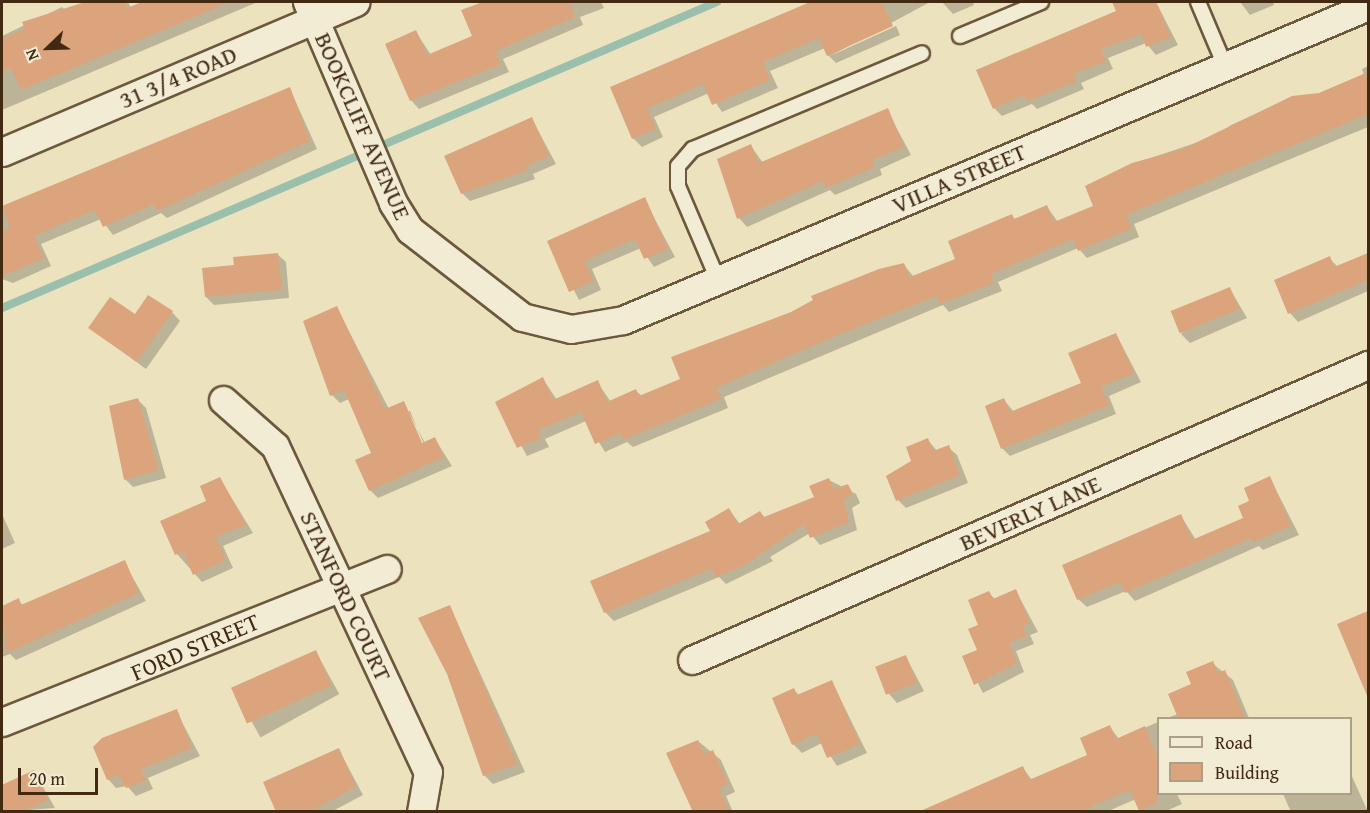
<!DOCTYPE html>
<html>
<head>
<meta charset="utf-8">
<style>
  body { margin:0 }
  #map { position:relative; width:1370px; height:813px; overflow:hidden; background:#ece2be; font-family:"Gentium Book Plus",serif }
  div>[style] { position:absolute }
  .shadow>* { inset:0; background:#0003; transform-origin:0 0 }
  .stream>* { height:8px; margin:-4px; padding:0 4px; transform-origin:4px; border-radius:4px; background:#9abfac }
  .building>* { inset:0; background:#dba47c; transform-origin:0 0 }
  .roads { filter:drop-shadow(2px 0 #6c583c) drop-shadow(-2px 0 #6c583c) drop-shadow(0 2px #6c583c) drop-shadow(0 -2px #6c583c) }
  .service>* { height:14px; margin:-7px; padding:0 7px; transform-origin:7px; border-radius:7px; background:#f3ecd5 }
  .minor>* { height:27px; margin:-13.5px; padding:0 13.5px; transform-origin:13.5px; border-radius:13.5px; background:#f3ecd5 }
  span { translate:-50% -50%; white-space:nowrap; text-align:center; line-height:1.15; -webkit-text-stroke:4.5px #f3ecd5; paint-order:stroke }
  .street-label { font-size:24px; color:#412a11 }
  .frame { position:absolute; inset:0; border:3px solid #412a11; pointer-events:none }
  .legend { position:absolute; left:1157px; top:717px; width:195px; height:78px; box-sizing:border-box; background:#f3ecd5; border:2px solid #ac9e87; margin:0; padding:8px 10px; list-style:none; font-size:18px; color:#412a11 }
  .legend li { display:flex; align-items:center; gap:12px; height:30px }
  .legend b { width:30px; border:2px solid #ac9e87 }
  .north { position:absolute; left:18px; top:18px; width:60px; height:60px; -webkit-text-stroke:4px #f3ecd5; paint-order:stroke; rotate:247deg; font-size:16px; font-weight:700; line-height:24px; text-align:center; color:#412a11 }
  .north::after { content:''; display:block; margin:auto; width:21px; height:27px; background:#412a11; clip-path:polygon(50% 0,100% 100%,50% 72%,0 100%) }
  .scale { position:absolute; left:18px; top:768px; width:80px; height:27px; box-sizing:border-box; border:3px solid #412a11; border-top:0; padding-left:8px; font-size:18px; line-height:21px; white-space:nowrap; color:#412a11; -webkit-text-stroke:4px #f3ecd5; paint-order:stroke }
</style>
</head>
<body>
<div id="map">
  <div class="shadow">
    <div style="clip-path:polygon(89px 2px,128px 2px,131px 8px,146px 2px,258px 2px,2px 110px,2px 36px,62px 7px,66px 11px)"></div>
    <div style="clip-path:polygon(482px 2px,601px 2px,604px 8px,580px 17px,583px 25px,503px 59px,509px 72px,419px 109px,411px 100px,416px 32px,431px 55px,474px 37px,463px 11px)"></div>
    <div style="clip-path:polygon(813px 2px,930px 2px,830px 56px,896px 26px,900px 35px,836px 63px,828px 55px,825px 48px,770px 71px,778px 88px,722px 112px,709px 93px,654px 117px,663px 137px,642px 147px,633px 138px,612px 88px)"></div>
    <div style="clip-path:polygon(942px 2px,973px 2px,974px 5px,953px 14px)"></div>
    <div style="clip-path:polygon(1113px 2px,1156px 2px,1178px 45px,1156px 55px,1146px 43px,1108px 58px,1113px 69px,1081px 83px,1084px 89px,1037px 109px,1032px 104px,1002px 116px,994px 108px,1118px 12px)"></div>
    <div style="clip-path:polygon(1240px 2px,1273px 2px,1274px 5px,1250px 15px)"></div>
    <div style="clip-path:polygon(1368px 66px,1368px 127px,1134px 224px,1139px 237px,1087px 258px,1078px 248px,998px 282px,1002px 291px,949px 312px,943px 305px,724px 397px,728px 408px,633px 447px,627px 442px,605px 452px,586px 421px,545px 439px,549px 447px,527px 456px,497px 402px,543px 379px,557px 400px,597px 382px,611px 402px,636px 391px,642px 396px,682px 379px,792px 313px,903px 264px,914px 277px,957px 260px,1012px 216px,1016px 220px,1047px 207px,1058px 222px,1095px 207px,1133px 164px,1231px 131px,1229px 126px,1293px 97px,1319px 94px,1364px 75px,1362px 69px)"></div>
    <div style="clip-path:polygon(290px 89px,317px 149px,167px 218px,161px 213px,113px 235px,101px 219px,41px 244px,51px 266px,13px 283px,2px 279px,2px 211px)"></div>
    <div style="clip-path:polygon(887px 110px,911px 155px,880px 169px,882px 175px,835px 195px,830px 190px,747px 227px,739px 218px,719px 160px,751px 146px,763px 163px)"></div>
    <div style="clip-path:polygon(532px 119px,556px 164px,533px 174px,535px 179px,470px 201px,462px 193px)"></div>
    <div style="clip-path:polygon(644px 199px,675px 257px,654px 267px,641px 248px,592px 269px,601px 290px,579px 300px,549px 242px)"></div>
    <div style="clip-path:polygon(277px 254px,286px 262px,289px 298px,214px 305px,206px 297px,235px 266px)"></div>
    <div style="clip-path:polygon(1368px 255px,1368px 291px,1298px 322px,1290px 313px,1329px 258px,1338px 267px)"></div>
    <div style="clip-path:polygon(1230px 289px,1247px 318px,1190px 343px,1181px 334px)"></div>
    <div style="clip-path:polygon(evenodd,337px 308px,389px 409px,404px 403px,425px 443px,435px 439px,452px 466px,378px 498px,370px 490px,373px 454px,349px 399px,340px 403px,332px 395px,337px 308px,407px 411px,410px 411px,426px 449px,423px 450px,407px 411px)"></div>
    <div style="clip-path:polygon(172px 312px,180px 321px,146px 369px,90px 328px)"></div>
    <div style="clip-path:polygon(1116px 334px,1141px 382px,1109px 396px,1116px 414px,1010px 456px,1002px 448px,1004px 400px,1014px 412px,1083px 384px)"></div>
    <div style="clip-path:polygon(138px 400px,146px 408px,166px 478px,133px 487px,125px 479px)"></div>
    <div style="clip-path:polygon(928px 440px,937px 451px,948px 447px,957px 455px,968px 483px,906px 508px,898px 500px)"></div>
    <div style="clip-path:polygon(1270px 478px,1299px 535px,1263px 550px,1259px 546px,1135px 601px,1126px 591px,1087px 607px,1078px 599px,1181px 516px,1196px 540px,1245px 519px)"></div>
    <div style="clip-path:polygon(220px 479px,253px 533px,223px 546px,233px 568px,202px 582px,177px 554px)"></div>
    <div style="clip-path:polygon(829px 480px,856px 494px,860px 503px,852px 508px,857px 530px,820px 545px,810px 533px,770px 557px,773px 561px,726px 584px,719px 577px,614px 621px,605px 612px,712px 532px,729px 510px,740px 524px,760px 513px,766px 518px,816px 498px)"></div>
    <div style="clip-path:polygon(2px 514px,15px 543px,2px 549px)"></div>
    <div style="clip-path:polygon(124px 562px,146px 601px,16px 660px,10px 654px,2px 657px,2px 607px,18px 600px,23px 605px)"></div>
    <div style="clip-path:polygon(1016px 591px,1038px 632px,1030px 635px,1034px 644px,1016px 651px,1024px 672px,983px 693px,964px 657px,979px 651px,989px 593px,996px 600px)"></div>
    <div style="clip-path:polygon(450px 607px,525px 772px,493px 784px,484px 775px)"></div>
    <div style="clip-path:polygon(1368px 612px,1368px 687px,1339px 624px)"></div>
    <div style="left:316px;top:652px;width:48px;height:90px;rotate:61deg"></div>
    <div style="clip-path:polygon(906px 657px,924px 691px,897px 703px,889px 694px)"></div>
    <div style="clip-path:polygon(1212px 663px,1233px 680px,1249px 718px,1167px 718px,1178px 714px)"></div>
    <div style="clip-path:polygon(832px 682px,867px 753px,837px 766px,822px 743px,802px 753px,793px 744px,794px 690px,800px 696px)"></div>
    <div style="clip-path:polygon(176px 711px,200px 756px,148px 778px,153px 789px,136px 796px,127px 786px,116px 788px,108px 779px)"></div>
    <div style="clip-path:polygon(1158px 722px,1158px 794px,1177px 794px,1182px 804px,1164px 812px,1142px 812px,1136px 799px,1106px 812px,938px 812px,1022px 767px,1032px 780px,1089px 755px,1110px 727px,1119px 739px)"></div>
    <div style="clip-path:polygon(698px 741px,721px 760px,735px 792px,726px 796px,733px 812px,694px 812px)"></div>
    <div style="clip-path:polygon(339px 750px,363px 795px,331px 812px,278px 812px)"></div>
    <div style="clip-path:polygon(34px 771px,55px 808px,2px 812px,2px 785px)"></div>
    <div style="clip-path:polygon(1350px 772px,1368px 812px,1291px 812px,1283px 794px,1350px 794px)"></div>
  </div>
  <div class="stream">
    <div style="left:2px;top:308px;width:778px;rotate:-23.17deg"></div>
  </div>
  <div class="building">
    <div style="clip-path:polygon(85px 2px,124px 2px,127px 8px,142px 2px,230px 2px,21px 90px,11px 68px,2px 72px,2px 38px,25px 29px,22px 22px)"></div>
    <div style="clip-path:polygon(483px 2px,570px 2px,575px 17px,496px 51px,501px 64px,410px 101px,385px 44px,416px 30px,427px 55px,472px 36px,461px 10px)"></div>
    <div style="clip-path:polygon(810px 2px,882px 2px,893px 26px,827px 56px,819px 38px,763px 62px,770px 80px,712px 105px,703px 84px,676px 96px,647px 108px,656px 129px,632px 139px,610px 87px)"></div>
    <div style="clip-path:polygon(1112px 2px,1156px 2px,1171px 37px,1146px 47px,1141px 34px,1101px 49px,1106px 61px,1074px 74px,1077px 81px,1027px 102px,1025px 95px,993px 109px,976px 70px,1116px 11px)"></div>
    <div style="clip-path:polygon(1368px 72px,1368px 114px,1126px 215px,1132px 228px,1078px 251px,1073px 239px,991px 274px,994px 283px,940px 304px,937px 296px,833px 337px,716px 388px,721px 399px,623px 440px,620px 433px,595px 444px,581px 412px,538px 430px,541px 438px,517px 448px,495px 402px,543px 377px,553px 400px,598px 380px,607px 402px,636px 389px,639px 396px,680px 379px,671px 357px,791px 312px,813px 300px,811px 296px,879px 269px,904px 263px,910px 277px,955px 259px,948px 241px,1012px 214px,1014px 219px,1047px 205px,1054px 222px,1093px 206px,1085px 186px,1132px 163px,1183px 149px,1292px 96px,1319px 93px)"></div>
    <div style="clip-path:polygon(290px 87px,310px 141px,157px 211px,154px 204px,103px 227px,95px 210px,34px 236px,44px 258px,2px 276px,2px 231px,10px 228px,2px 206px)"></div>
    <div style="clip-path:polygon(888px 108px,904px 147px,872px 160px,875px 167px,826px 188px,823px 181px,737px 219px,717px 159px,751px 144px,759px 163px)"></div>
    <div style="clip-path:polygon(532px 117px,549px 156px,526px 166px,528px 170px,461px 194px,444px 156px)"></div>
    <div style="clip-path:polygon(645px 197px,668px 249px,644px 259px,635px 239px,609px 250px,585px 261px,594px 281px,569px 292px,547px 241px)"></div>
    <div style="clip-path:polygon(278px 253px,282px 290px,205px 297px,202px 268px,234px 265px,233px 257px)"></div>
    <div style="clip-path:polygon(1368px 253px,1368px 280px,1288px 314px,1274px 280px,1330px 256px,1334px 267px)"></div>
    <div style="left:1230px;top:287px;width:24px;height:64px;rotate:68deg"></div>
    <div style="clip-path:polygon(148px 295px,173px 311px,137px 362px,88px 328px,110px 297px,135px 314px)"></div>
    <div style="clip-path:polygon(337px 306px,385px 409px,404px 401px,422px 443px,435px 437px,444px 457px,369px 491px,355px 460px,371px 453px,344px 390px,330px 396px,303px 321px)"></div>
    <div style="clip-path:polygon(1116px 333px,1134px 373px,1101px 387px,1109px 405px,1001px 449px,985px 406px,1004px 398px,1010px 412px,1081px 383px,1068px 353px)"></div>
    <div style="clip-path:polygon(138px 398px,159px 470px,124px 480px,109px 406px)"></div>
    <div style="clip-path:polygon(928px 438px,933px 451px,949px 445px,960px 475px,896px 501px,886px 476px,911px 461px,906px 447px)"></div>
    <div style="clip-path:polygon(1270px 476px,1291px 526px,1253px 542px,1251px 538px,1125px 593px,1120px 582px,1077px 600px,1062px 565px,1181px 514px,1192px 540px,1243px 518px,1238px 506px,1249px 501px,1244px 488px)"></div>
    <div style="clip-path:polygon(220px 477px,246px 525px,216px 537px,226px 560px,193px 575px,183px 552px,175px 555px,160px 521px,206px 501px,200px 486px)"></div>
    <div style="clip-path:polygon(829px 478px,834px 489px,848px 484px,853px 494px,844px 500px,849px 522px,810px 538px,804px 524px,745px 565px,716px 577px,711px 569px,604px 613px,590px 581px,710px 531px,705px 522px,729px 508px,738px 524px,760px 511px,764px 517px,814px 497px,809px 486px)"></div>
    <div style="clip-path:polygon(125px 560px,139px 593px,7px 653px,2px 606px,19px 598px,21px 605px)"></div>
    <div style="clip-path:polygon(1016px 589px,1030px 623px,1023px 627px,1026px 636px,1009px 643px,1017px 663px,974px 685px,962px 656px,977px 650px,968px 629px,978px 625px,968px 600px,989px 591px,993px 599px)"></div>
    <div style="clip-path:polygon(450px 605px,517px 764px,483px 776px,447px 674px,418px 618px)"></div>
    <div style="clip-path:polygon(1368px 611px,1368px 698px,1337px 624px)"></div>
    <div style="left:316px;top:650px;width:39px;height:93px;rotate:66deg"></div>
    <div style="left:906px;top:655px;width:30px;height:33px;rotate:69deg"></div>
    <div style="clip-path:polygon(1213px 661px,1218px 673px,1225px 670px,1245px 718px,1178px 718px,1168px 694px,1191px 684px,1186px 672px)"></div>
    <div style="clip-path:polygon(832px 680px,860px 744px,827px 758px,817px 734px,792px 745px,772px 698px,794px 688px,797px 695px)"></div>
    <div style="clip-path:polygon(177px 709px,192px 748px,141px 769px,146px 780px,126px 788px,118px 775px,107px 780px,93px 747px,102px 738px)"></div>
    <div style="clip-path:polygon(1110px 725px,1116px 739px,1145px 726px,1158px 759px,1158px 802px,1139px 811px,1130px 790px,1079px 812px,918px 812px,1023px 766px,1029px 780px,1087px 755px,1080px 738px)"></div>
    <div style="clip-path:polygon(698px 740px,704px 754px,713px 750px,728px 784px,719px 788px,729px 812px,693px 812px,666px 753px)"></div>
    <div style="clip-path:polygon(339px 748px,356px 786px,311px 812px,276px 812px,263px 782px)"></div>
    <div style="clip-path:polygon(34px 770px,48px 800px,21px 812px,2px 812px,2px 785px)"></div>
  </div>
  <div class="roads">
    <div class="service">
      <div style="left:1198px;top:2px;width:69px;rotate:67.1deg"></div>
      <div style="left:960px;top:36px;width:88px;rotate:-22.8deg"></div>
      <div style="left:718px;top:280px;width:102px;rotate:-113.1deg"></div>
      <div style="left:678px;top:186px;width:20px;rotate:-90deg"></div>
      <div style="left:678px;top:166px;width:23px;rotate:-49deg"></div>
      <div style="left:693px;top:149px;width:248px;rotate:-22.7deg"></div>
    </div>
    <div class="minor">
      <div style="left:307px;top:2px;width:219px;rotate:66.8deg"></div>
      <div style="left:393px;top:203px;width:32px;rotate:58deg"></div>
      <div style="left:410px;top:230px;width:142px;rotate:37.8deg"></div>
      <div style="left:522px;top:317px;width:50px;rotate:13.8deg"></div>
      <div style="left:571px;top:329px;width:53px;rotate:-9.8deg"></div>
      <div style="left:623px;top:320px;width:808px;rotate:-22.85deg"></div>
      <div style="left:2px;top:152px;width:384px;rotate:-23deg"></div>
      <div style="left:223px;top:400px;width:69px;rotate:41.5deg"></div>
      <div style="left:275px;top:446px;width:360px;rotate:64.9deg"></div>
      <div style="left:428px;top:772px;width:41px;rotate:99.9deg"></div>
      <div style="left:692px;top:660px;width:738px;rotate:-23.58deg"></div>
      <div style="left:2px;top:722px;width:414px;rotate:-21.7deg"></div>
    </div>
  </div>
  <div class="street-label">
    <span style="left:178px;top:77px;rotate:-23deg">31 3/4 ROAD</span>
    <span style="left:363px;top:126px;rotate:66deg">BOOKCLIFF AVENUE</span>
    <span style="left:959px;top:178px;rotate:-23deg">VILLA STREET</span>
    <span style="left:1030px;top:513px;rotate:-24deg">BEVERLY LANE</span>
    <span style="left:346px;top:596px;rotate:65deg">STANFORD COURT</span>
    <span style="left:195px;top:647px;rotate:-23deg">FORD STREET</span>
  </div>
  <div class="frame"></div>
  <ul class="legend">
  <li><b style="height:8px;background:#f3ecd5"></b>Road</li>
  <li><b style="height:16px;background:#dba47c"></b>Building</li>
  </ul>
  <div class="north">N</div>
  <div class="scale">20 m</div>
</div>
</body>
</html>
